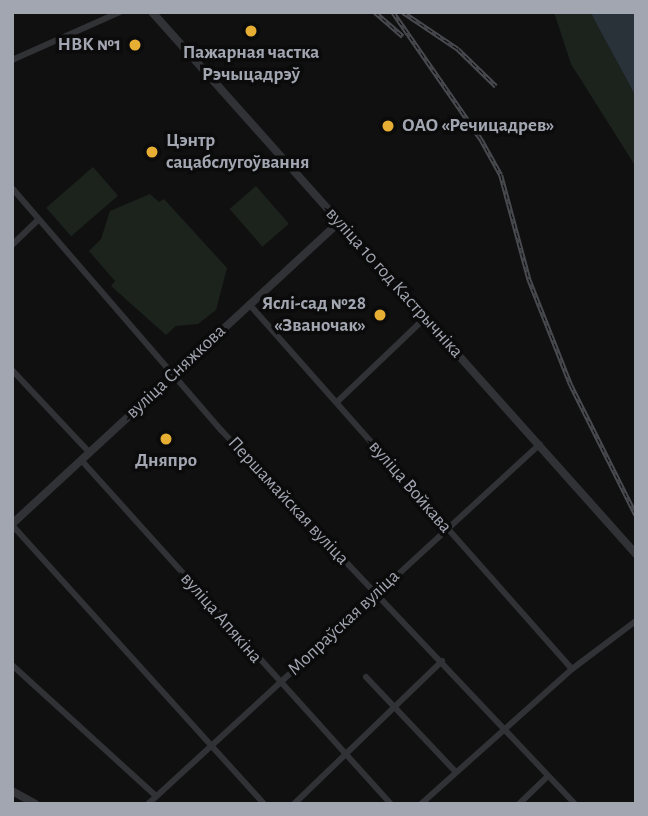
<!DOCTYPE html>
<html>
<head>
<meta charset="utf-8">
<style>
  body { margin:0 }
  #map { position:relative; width:648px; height:816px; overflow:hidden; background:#101011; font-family:"Alegreya Sans",sans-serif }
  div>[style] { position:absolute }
  .green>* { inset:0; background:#1c231d; transform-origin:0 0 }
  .water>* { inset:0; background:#2a3239 }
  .minor>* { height:6px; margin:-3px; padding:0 3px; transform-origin:3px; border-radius:3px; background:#313236 }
  .tertiary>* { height:8px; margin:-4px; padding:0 4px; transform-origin:4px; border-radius:4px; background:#313236 }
  .rail>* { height:4.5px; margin-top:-2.25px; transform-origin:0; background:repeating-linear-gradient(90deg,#0b0b0c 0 5px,#484a4f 0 10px); box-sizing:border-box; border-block:2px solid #484a4f }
  .dots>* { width:19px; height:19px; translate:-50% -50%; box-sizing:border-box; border:4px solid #0b0b0c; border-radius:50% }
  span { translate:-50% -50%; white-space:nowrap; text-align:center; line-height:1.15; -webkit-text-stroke:7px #0b0b0c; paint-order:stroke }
  .poi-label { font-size:19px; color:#a2a6b1; font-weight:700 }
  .right { translate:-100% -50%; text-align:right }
  .left { translate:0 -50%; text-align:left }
  .street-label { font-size:19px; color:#a2a6b1 }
  .frame { position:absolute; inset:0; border:14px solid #a2a6b1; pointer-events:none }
</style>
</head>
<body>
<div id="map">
  <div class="green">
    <div style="clip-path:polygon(554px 12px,591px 12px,625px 77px,636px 97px,636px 167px,571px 64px)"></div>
    <div style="left:93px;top:167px;width:38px;height:62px;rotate:49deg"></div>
    <div style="left:256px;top:186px;width:50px;height:35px;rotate:49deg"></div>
    <div style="clip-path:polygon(150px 194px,159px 202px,164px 199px,227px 268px,216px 310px,198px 324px,176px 326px,166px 335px,111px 286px,115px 281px,89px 251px,101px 239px,110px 211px)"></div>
  </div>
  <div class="water">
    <div style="clip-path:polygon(591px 12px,636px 12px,636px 97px,593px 17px)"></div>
  </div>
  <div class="minor">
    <div style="left:12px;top:60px;width:118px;rotate:-24deg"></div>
    <div style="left:12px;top:188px;width:320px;rotate:49.2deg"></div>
    <div style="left:221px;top:430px;width:515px;rotate:46.57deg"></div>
    <div style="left:12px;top:245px;width:36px;rotate:-44deg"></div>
    <div style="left:249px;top:304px;width:487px;rotate:48.5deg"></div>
    <div style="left:12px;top:370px;width:114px;rotate:46.8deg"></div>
    <div style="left:337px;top:402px;width:122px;rotate:-43.7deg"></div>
    <div style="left:82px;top:461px;width:462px;rotate:48deg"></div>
    <div style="left:12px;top:525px;width:376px;rotate:47.9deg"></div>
    <div style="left:12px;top:665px;width:195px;rotate:42.3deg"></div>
    <div style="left:366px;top:677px;width:129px;rotate:46.6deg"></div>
    <div style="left:148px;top:804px;width:532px;rotate:-42.56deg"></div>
    <div style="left:294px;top:804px;width:206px;rotate:-44deg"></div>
    <div style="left:421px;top:804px;width:203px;rotate:-41.8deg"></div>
    <div style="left:572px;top:669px;width:80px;rotate:-36.9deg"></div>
    <div style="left:519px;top:804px;width:40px;rotate:-44deg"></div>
  </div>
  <div class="tertiary">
    <div style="left:152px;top:12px;width:727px;rotate:48.24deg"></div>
    <div style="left:12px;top:524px;width:447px;rotate:-42.7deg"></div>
    <div style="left:12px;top:791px;width:26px;rotate:29deg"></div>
  </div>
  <div class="rail">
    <div style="left:375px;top:12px;width:37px;rotate:41deg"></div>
    <div style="left:393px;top:12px;width:155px;rotate:55.3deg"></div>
    <div style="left:481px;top:139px;width:41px;rotate:60.9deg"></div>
    <div style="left:501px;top:175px;width:108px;rotate:74.9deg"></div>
    <div style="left:529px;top:279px;width:114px;rotate:68.4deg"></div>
    <div style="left:571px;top:385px;width:145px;rotate:63.4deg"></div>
    <div style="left:403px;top:12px;width:66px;rotate:33.9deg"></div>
    <div style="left:458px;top:49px;width:53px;rotate:44.2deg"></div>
  </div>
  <div class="dots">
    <div style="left:251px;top:31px;background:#e6ae33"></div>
    <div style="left:135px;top:45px;background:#e6ae33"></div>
    <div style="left:388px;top:126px;background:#e6ae33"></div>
    <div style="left:152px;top:152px;background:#e6ae33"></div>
    <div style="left:380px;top:315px;background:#e6ae33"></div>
    <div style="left:166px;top:439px;background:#e6ae33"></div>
  </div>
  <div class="poi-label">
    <span class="right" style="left:121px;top:45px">НВК №1</span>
    <span style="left:251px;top:64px">Пажарная частка<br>Рэчыцадрэў</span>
    <span class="left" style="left:402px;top:126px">ОАО «Речицадрев»</span>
    <span class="left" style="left:166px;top:152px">Цэнтр<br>сацабслугоўвання</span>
    <span class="right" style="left:366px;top:315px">Яслі-сад №28<br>«Званочак»</span>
    <span style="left:166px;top:461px">Дняпро</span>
  </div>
  <div class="street-label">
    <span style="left:394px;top:283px;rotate:48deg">вуліца 10 год Кастрычніка</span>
    <span style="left:176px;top:372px;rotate:-43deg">вуліца Сняжкова</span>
    <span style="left:410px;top:487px;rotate:49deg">вуліца Войкава</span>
    <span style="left:288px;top:501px;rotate:47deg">Першамайская вуліца</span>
    <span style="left:221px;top:618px;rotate:49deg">вуліца Апякіна</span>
    <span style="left:344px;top:623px;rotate:-43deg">Мопраўская вуліца</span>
  </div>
  <div class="frame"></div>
</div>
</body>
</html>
